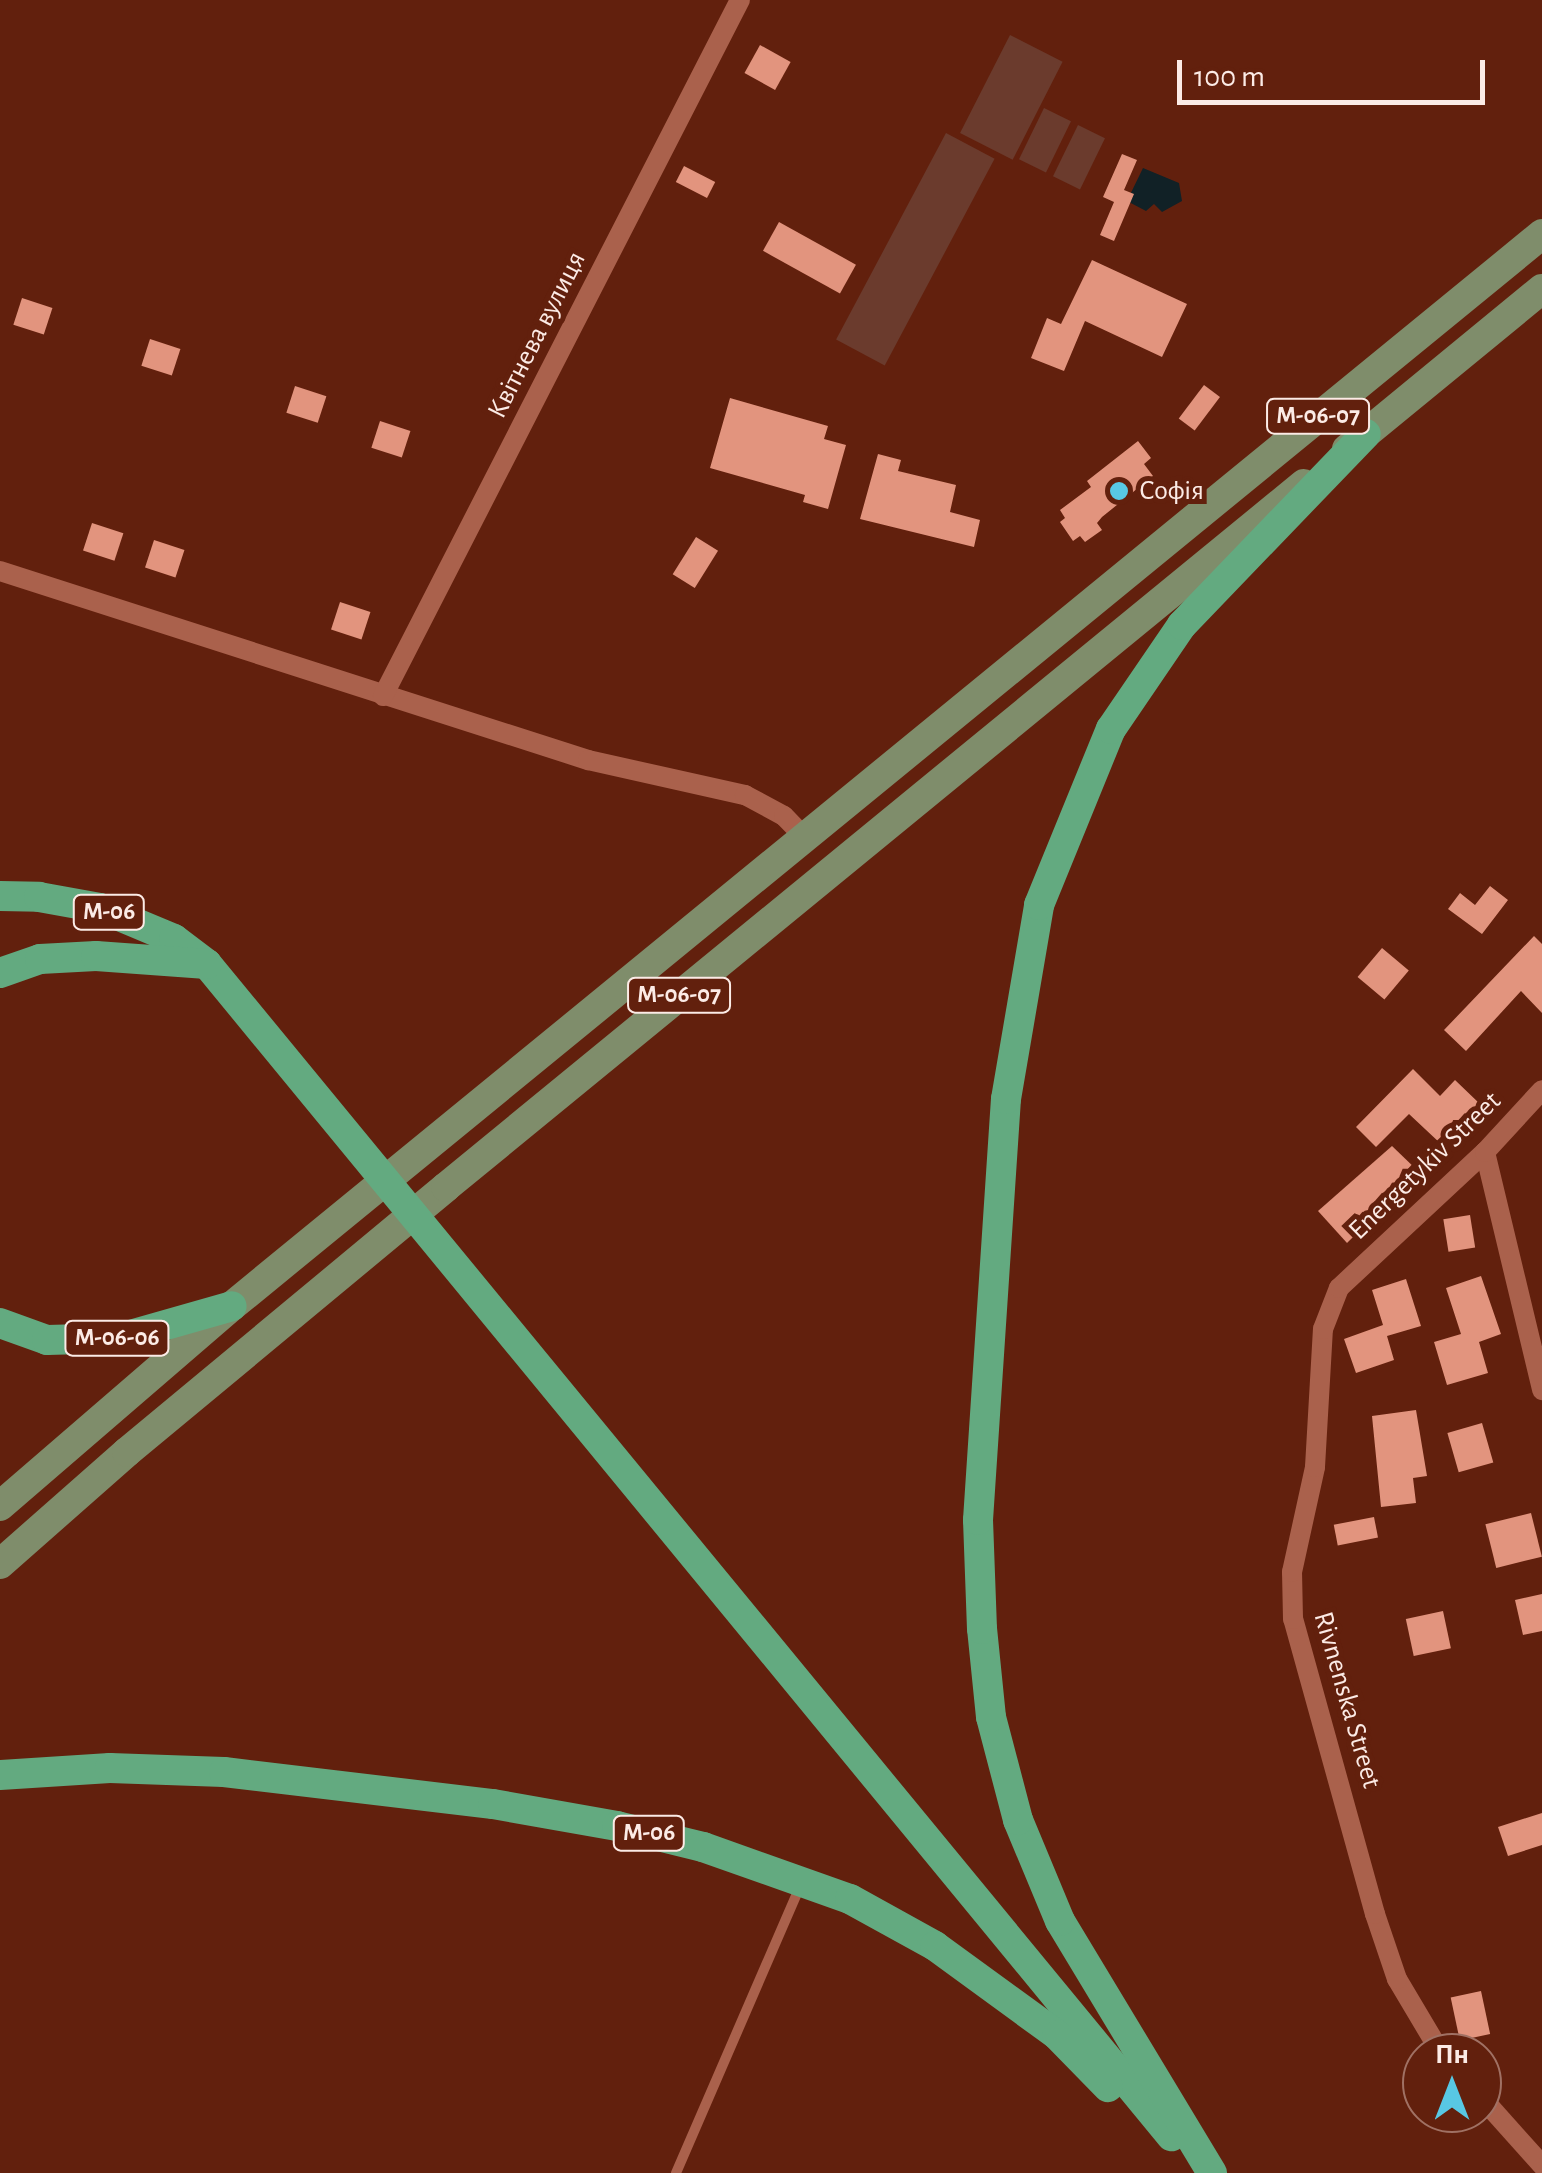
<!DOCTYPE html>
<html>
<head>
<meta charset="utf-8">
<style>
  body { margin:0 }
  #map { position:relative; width:1542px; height:2173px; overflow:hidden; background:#62200d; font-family:"Alegreya Sans",sans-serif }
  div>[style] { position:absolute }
  .green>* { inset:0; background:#6b3b2d; transform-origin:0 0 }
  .water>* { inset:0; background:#112126 }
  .building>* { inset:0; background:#e2947e; transform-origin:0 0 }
  .lane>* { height:10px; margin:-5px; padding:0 5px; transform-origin:5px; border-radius:5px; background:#aa614c }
  .street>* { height:20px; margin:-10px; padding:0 10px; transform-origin:10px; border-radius:10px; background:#aa614c }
  .primary>* { height:30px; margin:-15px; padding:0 15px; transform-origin:15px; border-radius:15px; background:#7f8d6b }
  .highway>* { height:30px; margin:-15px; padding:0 15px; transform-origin:15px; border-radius:15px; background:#63aa80 }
  .dots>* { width:28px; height:28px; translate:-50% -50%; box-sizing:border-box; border:5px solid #62200d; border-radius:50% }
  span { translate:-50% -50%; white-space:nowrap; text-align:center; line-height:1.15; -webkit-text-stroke:10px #62200d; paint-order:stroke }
  .shield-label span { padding:2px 8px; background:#62200d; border:2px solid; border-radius:8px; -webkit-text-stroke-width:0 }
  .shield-label { font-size:25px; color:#fcebe6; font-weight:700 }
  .street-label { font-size:28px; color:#fcebe6 }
  .poi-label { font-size:28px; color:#fcebe6 }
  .left { translate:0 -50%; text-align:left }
  .north { position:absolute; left:1402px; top:2033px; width:100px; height:100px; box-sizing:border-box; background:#62200d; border:2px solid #a07164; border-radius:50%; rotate:0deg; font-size:28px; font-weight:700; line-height:40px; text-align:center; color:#fcebe6 }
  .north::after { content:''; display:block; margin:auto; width:35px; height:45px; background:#58c8e4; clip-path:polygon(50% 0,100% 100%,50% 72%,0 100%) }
  .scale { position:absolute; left:1177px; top:60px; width:308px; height:45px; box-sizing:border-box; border:5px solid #fcebe6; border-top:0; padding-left:12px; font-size:30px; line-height:35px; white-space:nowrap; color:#fcebe6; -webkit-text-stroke:8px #62200d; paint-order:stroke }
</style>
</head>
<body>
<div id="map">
  <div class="green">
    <div style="left:1010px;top:35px;width:59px;height:110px;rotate:27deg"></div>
    <div style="left:1044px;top:108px;width:30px;height:57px;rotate:26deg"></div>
    <div style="left:1078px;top:125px;width:30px;height:57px;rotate:26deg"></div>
    <div style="left:946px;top:133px;width:55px;height:234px;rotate:28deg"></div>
  </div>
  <div class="water">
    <div style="clip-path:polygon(1143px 168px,1179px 183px,1182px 201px,1162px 212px,1154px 204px,1146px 211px,1127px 201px)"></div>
  </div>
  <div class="building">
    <div style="left:760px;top:45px;width:35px;height:32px;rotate:29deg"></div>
    <div style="clip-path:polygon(1122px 154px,1137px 160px,1124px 190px,1134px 194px,1114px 241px,1100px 235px,1114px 202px,1103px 197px)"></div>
    <div style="left:684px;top:166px;width:35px;height:18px;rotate:27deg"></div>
    <div style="left:779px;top:222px;width:88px;height:33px;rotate:29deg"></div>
    <div style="clip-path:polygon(1092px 260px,1187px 304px,1162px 357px,1085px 321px,1064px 371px,1031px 358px,1047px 318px,1061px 324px)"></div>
    <div style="left:22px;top:298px;width:32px;height:28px;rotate:18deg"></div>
    <div style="left:150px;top:339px;width:32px;height:28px;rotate:18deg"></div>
    <div style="left:1204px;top:385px;width:20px;height:42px;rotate:37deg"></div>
    <div style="left:295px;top:386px;width:33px;height:28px;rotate:18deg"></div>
    <div style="clip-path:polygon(730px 398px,828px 426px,824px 439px,846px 445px,828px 509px,803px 502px,805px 495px,710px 468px)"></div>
    <div style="left:380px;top:421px;width:32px;height:28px;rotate:18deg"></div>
    <div style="clip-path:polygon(1138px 441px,1151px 458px,1144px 464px,1153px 476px,1102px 517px,1097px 523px,1102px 530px,1085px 542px,1080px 536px,1073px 541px,1060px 522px,1065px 518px,1060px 510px,1091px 487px,1087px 481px)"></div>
    <div style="clip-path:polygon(878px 454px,901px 460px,898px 471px,956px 485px,950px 512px,980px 520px,974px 547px,860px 519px)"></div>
    <div style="left:92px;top:523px;width:33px;height:29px;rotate:18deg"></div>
    <div style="left:696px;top:537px;width:26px;height:44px;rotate:32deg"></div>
    <div style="left:154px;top:540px;width:32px;height:29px;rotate:18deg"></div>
    <div style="left:340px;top:602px;width:32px;height:29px;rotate:18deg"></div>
    <div style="clip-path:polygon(1490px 886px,1508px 900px,1482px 934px,1448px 909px,1460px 893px,1475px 905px)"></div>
    <div style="clip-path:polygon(1534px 936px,1542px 944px,1542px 1013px,1521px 991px,1466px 1051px,1444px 1030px)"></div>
    <div style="left:1382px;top:948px;width:35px;height:38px;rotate:40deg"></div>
    <div style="clip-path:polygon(1413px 1069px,1440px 1096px,1455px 1080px,1480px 1104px,1441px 1144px,1409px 1114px,1376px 1147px,1356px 1127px)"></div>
    <div style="clip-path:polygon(1392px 1146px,1419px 1172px,1347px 1243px,1318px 1211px)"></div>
    <div style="left:1470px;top:1215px;width:33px;height:27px;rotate:81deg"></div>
    <div style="clip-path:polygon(1481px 1276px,1501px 1334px,1479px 1342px,1488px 1373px,1447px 1385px,1434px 1342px,1461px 1334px,1446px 1288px)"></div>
    <div style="clip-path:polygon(1406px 1279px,1421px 1326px,1387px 1336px,1394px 1360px,1356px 1373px,1344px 1339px,1383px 1325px,1372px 1290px)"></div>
    <div style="clip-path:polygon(1416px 1410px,1427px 1476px,1413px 1478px,1416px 1503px,1381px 1507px,1372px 1416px)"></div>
    <div style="left:1482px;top:1423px;width:41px;height:36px;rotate:74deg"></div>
    <div style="left:1531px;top:1513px;width:45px;height:47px;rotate:76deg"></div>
    <div style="left:1374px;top:1517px;width:21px;height:41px;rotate:79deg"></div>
    <div style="clip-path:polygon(1542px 1594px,1542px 1631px,1523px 1635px,1515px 1600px)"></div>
    <div style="left:1443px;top:1611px;width:38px;height:38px;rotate:78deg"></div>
    <div style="clip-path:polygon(1542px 1813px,1542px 1845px,1508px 1856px,1498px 1827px)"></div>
    <div style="left:1481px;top:1991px;width:44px;height:31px;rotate:78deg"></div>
  </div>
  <div class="lane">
    <div style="left:676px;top:2173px;width:313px;rotate:-66.6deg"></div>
  </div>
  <div class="street">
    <div style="left:0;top:571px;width:618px;rotate:17.82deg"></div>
    <div style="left:588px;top:760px;width:161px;rotate:12.6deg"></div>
    <div style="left:745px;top:795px;width:44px;rotate:28.3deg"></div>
    <div style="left:784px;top:816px;width:29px;rotate:46deg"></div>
    <div style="left:383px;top:696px;width:782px;rotate:-62.85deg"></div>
    <div style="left:1485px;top:1152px;width:245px;rotate:76.5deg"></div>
    <div style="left:1441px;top:2053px;width:86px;rotate:-120.7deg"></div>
    <div style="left:1397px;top:1979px;width:69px;rotate:-108.7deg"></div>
    <div style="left:1375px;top:1914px;width:306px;rotate:-105.5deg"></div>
    <div style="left:1293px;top:1619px;width:47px;rotate:-91.2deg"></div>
    <div style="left:1292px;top:1572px;width:107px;rotate:-77.6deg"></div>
    <div style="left:1315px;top:1467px;width:138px;rotate:-86.7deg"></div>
    <div style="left:1323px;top:1329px;width:44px;rotate:-68.7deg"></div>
    <div style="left:1339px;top:1288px;width:200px;rotate:-43deg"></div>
    <div style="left:1485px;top:1152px;width:84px;rotate:-47.4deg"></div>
    <div style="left:1482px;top:2098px;width:90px;rotate:48.2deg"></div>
  </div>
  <div class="primary">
    <div style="left:1347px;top:449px;width:252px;rotate:-39.4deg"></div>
    <div style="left:0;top:1506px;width:306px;rotate:-40.8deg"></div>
    <div style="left:232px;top:1306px;width:1693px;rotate:-39.29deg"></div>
    <div style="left:0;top:1564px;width:169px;rotate:-41.4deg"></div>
    <div style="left:127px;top:1452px;width:415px;rotate:-39.7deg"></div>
    <div style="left:446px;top:1187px;width:1109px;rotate:-39.33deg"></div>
  </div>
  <div class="highway">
    <div style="left:0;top:896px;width:39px;rotate:1deg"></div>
    <div style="left:39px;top:897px;width:62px;rotate:10.2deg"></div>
    <div style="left:100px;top:908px;width:80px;rotate:22.7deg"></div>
    <div style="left:174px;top:939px;width:41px;rotate:37.1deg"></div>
    <div style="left:207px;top:964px;width:1518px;rotate:50.56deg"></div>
    <div style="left:0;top:973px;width:42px;rotate:-19.3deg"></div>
    <div style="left:40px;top:959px;width:56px;rotate:-3.1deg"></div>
    <div style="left:96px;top:956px;width:111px;rotate:4.1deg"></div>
    <div style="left:0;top:1323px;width:50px;rotate:19.9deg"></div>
    <div style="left:47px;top:1340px;width:73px;rotate:-1.6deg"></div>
    <div style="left:120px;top:1338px;width:116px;rotate:-15.9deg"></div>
    <div style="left:0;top:1775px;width:110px;rotate:-3.6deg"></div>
    <div style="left:110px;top:1768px;width:114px;rotate:2deg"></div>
    <div style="left:224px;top:1772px;width:271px;rotate:6.8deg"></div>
    <div style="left:493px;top:1804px;width:126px;rotate:10.1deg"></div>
    <div style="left:617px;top:1826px;width:89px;rotate:13.7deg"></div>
    <div style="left:703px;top:1847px;width:156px;rotate:19.5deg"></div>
    <div style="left:850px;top:1899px;width:97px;rotate:28.9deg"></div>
    <div style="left:935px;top:1946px;width:151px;rotate:36.1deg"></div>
    <div style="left:1057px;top:2035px;width:73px;rotate:45.6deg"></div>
    <div style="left:1212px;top:2173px;width:294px;rotate:-121.1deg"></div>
    <div style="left:1060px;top:1921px;width:109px;rotate:-112.6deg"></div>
    <div style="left:1018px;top:1820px;width:106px;rotate:-104.7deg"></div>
    <div style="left:991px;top:1717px;width:88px;rotate:-95.8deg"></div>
    <div style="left:982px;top:1629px;width:109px;rotate:-92.1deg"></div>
    <div style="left:978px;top:1520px;width:422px;rotate:-86.2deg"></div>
    <div style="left:1006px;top:1099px;width:197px;rotate:-80.3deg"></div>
    <div style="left:1039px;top:905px;width:190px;rotate:-67.8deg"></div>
    <div style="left:1111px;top:729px;width:126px;rotate:-55.7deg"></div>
    <div style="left:1182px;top:625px;width:265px;rotate:-46.1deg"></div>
  </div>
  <div class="dots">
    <div style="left:1119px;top:491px;background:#58c8e4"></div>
  </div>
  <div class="shield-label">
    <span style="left:1318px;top:416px">М-06-07</span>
    <span style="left:109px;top:912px">М-06</span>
    <span style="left:679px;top:995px">М-06-07</span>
    <span style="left:117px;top:1338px">М-06-06</span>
    <span style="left:649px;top:1833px">М-06</span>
  </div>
  <div class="street-label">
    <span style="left:537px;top:335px;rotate:-63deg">Квітнева вулиця</span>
    <span style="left:1425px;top:1166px;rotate:-44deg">Energetykiv Street</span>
    <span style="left:1347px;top:1700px;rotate:74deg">Rivnenska Street</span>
  </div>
  <div class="poi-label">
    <span class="left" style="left:1139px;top:491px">Софія</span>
  </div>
  <div class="north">Пн</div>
  <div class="scale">100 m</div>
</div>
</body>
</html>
